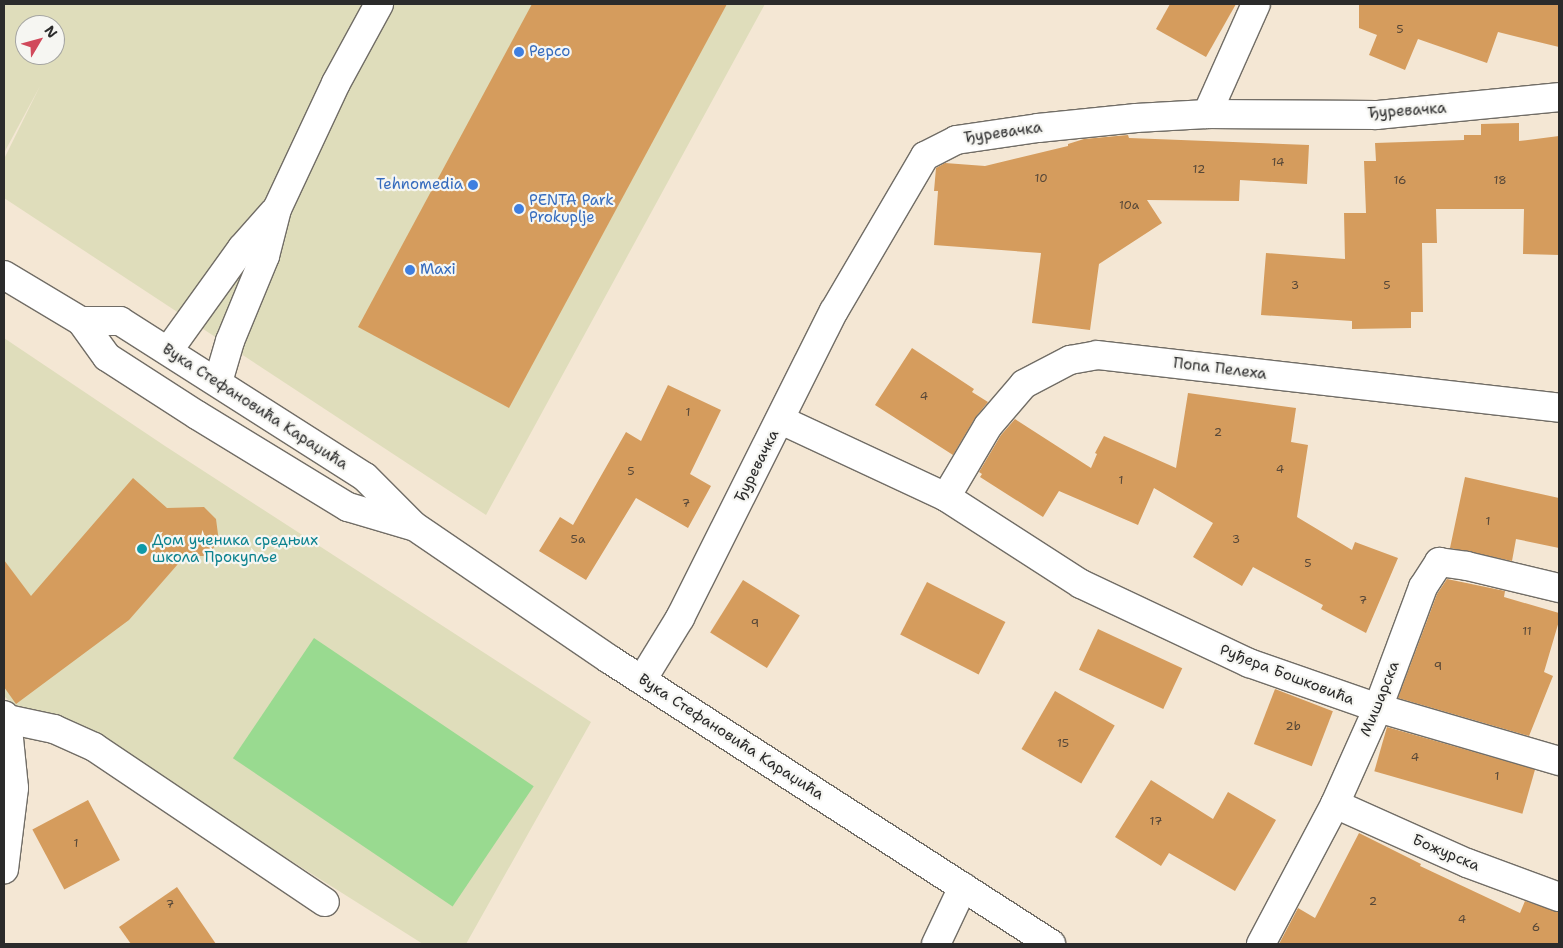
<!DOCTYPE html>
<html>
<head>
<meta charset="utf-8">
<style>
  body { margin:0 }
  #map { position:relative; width:1563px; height:948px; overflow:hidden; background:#f4e7d4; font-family:"Shantell Sans",sans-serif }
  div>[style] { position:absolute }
  .built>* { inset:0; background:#dfddbb }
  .green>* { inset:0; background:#99da90; transform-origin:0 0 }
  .building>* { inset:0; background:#d59c5d; transform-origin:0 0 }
  .roads { filter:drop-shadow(1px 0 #716d66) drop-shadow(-1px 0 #716d66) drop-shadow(0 1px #716d66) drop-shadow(0 -1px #716d66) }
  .minor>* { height:28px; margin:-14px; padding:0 14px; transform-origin:14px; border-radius:14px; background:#fff }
  .major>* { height:28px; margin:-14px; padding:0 14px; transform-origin:14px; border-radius:14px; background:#fff }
  .dots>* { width:14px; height:14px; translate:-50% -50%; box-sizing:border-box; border:2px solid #f6f6f2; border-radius:50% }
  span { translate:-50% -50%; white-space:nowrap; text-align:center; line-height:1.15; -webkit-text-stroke:4.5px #f6f6f2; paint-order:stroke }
  .number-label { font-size:12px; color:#564738 }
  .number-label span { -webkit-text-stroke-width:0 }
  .shop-label { font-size:15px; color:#366cbe }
  .left { translate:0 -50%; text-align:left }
  .right { translate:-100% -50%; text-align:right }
  .street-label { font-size:15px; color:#2b2b2b }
  .culture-label { font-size:15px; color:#0d838f }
  .frame { position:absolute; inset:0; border:5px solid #2b2b2b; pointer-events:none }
  .north { position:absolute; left:15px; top:15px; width:50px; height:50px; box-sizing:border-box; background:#f6f6f2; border:1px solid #a5a5a2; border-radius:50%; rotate:53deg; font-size:14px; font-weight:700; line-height:20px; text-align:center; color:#2b2b2b }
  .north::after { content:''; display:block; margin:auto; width:18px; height:22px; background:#d1495b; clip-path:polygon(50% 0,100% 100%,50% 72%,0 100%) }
</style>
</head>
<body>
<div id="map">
  <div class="built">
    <div style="clip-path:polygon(evenodd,4px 4px,765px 4px,486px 515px,4px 198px,4px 159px,40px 86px,4px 153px,4px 4px,25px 25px,55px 25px,55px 55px,25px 55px,25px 25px)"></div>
    <div style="clip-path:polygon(4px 338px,165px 446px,591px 722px,466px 944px,423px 944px,131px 760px,21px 712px,4px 696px)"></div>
  </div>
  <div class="green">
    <div style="left:314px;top:638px;width:265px;height:145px;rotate:34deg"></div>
  </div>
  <div class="building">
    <div style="clip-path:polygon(532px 4px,727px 4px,509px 408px,358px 327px)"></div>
    <div style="clip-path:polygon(1170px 4px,1236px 4px,1206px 57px,1156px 29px)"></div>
    <div style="clip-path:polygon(1359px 4px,1559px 4px,1559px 47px,1498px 32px,1487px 63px,1418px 39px,1405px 70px,1369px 55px,1377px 35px,1359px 28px)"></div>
    <div style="clip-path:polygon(1519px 123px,1519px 141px,1559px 136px,1559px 255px,1523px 254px,1524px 209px,1436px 209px,1437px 243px,1422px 243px,1423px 312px,1411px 312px,1411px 328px,1352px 329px,1352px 321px,1261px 315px,1266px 253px,1345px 259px,1344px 213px,1366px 213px,1364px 161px,1376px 161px,1375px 143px,1464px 140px,1464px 135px,1481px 135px,1481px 124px)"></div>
    <div style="clip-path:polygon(1128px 135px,1129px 138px,1309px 145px,1307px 184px,1240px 180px,1239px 201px,1147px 200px,1162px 223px,1099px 264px,1090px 330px,1032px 323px,1041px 253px,934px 245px,938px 191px,934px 191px,936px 168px,945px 163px,985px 166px,1068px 146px,1068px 144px,1084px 139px)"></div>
    <div style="clip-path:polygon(912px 348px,974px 389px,972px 392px,988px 402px,975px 418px,953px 455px,875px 405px)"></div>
    <div style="clip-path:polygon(668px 385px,721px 410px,690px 474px,711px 486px,688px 528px,636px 498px,586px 580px,539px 551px,560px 517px,573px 525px,626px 432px,641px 441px)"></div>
    <div style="clip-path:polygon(1188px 393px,1296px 408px,1291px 442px,1308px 445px,1297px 517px,1352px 550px,1355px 542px,1398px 558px,1366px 633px,1321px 609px,1323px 605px,1253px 567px,1242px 586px,1193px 557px,1213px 523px,1154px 488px,1138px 525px,1059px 491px,1043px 517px,980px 477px,982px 474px,979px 472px,1001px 435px,1015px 419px,1091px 468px,1097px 454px,1095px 453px,1104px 436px,1176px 468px)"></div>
    <div style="clip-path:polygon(1465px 477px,1559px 498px,1559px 548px,1516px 539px,1512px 561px,1450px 548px)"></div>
    <div style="clip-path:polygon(133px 478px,167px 508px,204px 507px,216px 519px,219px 542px,206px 556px,185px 556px,129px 620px,16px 704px,4px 687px,4px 560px,31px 596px)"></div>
    <div style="clip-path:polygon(1447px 579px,1505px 591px,1504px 597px,1559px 613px,1559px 621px,1544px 672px,1553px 676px,1529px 736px,1398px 698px,1437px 594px)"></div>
    <div style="left:743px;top:580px;width:67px;height:62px;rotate:32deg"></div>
    <div style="left:927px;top:582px;width:88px;height:59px;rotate:27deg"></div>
    <div style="left:1098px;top:629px;width:93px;height:45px;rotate:25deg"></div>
    <div style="left:1275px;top:689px;width:62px;height:59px;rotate:21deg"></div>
    <div style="left:1055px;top:691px;width:69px;height:67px;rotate:30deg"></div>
    <div style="left:1387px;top:727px;width:154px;height:46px;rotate:16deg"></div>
    <div style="clip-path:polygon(1151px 780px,1213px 819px,1228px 792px,1276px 820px,1235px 891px,1169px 853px,1161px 866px,1115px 837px)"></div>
    <div style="left:88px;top:800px;width:68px;height:63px;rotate:62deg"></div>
    <div style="clip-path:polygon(1359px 833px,1421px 864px,1420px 866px,1520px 913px,1525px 901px,1559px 912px,1559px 944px,1279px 944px,1298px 908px,1315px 918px)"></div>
    <div style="clip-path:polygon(177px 887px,216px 944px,131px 944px,119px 927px)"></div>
  </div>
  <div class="roads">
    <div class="minor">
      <div style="left:1207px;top:114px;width:120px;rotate:-66deg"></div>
      <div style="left:168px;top:351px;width:127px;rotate:-54.3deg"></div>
      <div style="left:242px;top:248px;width:48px;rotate:-48.4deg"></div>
      <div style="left:218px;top:382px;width:43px;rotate:-73.7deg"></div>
      <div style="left:230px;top:341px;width:92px;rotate:-67.6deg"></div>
      <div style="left:265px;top:256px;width:49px;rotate:-75.7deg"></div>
      <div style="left:277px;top:209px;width:139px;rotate:-64.9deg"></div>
      <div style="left:336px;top:83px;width:90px;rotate:-61.4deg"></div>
      <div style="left:781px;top:420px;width:182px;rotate:25deg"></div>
      <div style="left:946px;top:497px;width:161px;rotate:32.8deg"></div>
      <div style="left:1081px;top:584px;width:186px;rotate:25.2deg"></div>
      <div style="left:1249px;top:663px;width:137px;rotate:19.2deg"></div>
      <div style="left:1378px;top:708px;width:189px;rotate:16.3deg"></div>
      <div style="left:946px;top:497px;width:82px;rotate:-59.4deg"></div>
      <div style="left:988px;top:426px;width:55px;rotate:-49.4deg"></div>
      <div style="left:1024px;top:384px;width:52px;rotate:-27.6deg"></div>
      <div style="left:1070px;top:360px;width:27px;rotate:-10deg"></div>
      <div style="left:1097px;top:355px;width:465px;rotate:6.5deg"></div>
      <div style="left:642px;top:680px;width:73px;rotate:-58.5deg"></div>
      <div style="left:680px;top:618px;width:343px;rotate:-63.4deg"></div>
      <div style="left:834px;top:311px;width:180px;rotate:-59.6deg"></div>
      <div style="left:925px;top:156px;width:35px;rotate:-27deg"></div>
      <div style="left:956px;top:140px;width:83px;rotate:-8.3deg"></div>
      <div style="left:1038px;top:128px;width:99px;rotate:-5.8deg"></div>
      <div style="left:1136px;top:118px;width:71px;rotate:-3.2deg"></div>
      <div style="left:1207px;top:114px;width:170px;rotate:0.3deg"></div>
      <div style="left:1377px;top:115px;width:183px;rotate:-5.6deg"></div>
      <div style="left:4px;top:715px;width:5px;rotate:53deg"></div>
      <div style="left:7px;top:719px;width:69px;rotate:84.2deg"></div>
      <div style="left:14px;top:788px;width:82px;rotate:97deg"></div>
      <div style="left:7px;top:719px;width:48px;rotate:12deg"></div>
      <div style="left:54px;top:729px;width:44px;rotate:24.2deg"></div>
      <div style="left:94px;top:747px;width:278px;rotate:33.9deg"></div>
      <div style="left:1335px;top:804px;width:145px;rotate:24.1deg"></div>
      <div style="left:1467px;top:863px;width:98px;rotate:20.3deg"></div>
      <div style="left:936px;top:944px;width:63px;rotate:-64.7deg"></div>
      <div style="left:1261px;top:944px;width:158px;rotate:-62.1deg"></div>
      <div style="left:1335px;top:804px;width:105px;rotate:-65.9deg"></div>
      <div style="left:1378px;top:708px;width:129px;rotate:-69.6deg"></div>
      <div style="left:1423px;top:587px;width:30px;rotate:-57deg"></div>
      <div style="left:1439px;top:562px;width:28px;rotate:8deg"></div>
      <div style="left:1467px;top:566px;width:95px;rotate:13.4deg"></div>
    </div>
    <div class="major">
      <div style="left:4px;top:275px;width:90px;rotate:30.9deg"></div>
      <div style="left:81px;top:321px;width:44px;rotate:54.2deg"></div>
      <div style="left:107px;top:357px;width:107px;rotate:32.8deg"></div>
      <div style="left:197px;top:415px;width:177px;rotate:31.4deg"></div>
      <div style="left:348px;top:507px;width:67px;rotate:16.5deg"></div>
      <div style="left:81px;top:321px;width:39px"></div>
      <div style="left:120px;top:321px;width:290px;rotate:32.5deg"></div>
      <div style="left:365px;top:477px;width:69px;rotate:45deg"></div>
      <div style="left:414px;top:526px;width:236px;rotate:34.3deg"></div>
      <div style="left:609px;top:659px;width:526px;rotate:32.81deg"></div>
    </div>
  </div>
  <div class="dots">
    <div style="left:519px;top:52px;background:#3f7fe0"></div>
    <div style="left:473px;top:185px;background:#3f7fe0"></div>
    <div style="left:519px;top:209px;background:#3f7fe0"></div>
    <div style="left:410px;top:270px;background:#3f7fe0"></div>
    <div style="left:142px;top:549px;background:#0f9aa8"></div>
  </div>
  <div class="number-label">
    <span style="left:1400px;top:30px">5</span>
    <span style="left:1278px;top:163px">14</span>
    <span style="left:1199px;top:170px">12</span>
    <span style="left:1041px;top:179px">10</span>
    <span style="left:1400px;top:181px">16</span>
    <span style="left:1500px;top:181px">18</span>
    <span style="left:1129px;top:206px">10a</span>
    <span style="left:1295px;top:286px">3</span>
    <span style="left:1387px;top:286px">5</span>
    <span style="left:924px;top:397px">4</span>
    <span style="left:688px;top:413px">1</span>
    <span style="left:1218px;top:433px">2</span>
    <span style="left:1280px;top:470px">4</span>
    <span style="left:631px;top:472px">5</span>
    <span style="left:1121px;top:481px">1</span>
    <span style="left:686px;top:504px">7</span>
    <span style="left:1488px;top:522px">1</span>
    <span style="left:578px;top:540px">5a</span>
    <span style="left:1236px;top:540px">3</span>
    <span style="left:1308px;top:564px">5</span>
    <span style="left:1363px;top:601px">7</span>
    <span style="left:755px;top:624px">9</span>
    <span style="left:1527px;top:632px">11</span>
    <span style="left:1438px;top:667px">9</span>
    <span style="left:1293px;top:727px">2b</span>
    <span style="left:1063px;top:744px">15</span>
    <span style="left:1415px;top:758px">4</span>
    <span style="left:1497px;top:777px">1</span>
    <span style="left:1156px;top:822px">17</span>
    <span style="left:76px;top:844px">1</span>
    <span style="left:1373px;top:902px">2</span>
    <span style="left:170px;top:905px">7</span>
    <span style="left:1462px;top:920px">4</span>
    <span style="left:1536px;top:928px">6</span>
  </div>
  <div class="shop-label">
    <span class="left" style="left:529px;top:52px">Pepco</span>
    <span class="right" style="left:463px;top:185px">Tehnomedia</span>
    <span class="left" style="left:529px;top:209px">PENTA Park<br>Prokuplje</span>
    <span class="left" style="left:420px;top:270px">Maxi</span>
  </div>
  <div class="street-label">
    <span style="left:1407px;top:111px;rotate:-4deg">Ђуревачка</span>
    <span style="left:1003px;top:133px;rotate:-8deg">Ђуревачка</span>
    <span style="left:1220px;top:369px;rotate:7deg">Попа Пелеха</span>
    <span style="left:255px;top:407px;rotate:33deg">Вука Стефановића Караџића</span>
    <span style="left:757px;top:466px;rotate:-63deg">Ђуревачка</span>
    <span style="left:1287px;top:675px;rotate:21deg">Руђера Бошковића</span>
    <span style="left:1380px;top:699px;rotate:-68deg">Мишарска</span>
    <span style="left:731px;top:737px;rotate:33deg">Вука Стефановића Караџића</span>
    <span style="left:1446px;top:853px;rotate:23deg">Божурска</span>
  </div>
  <div class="culture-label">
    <span class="left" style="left:152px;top:549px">Дом ученика средњих<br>школа Прокупље</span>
  </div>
  <div class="frame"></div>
  <div class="north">N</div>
</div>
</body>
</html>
